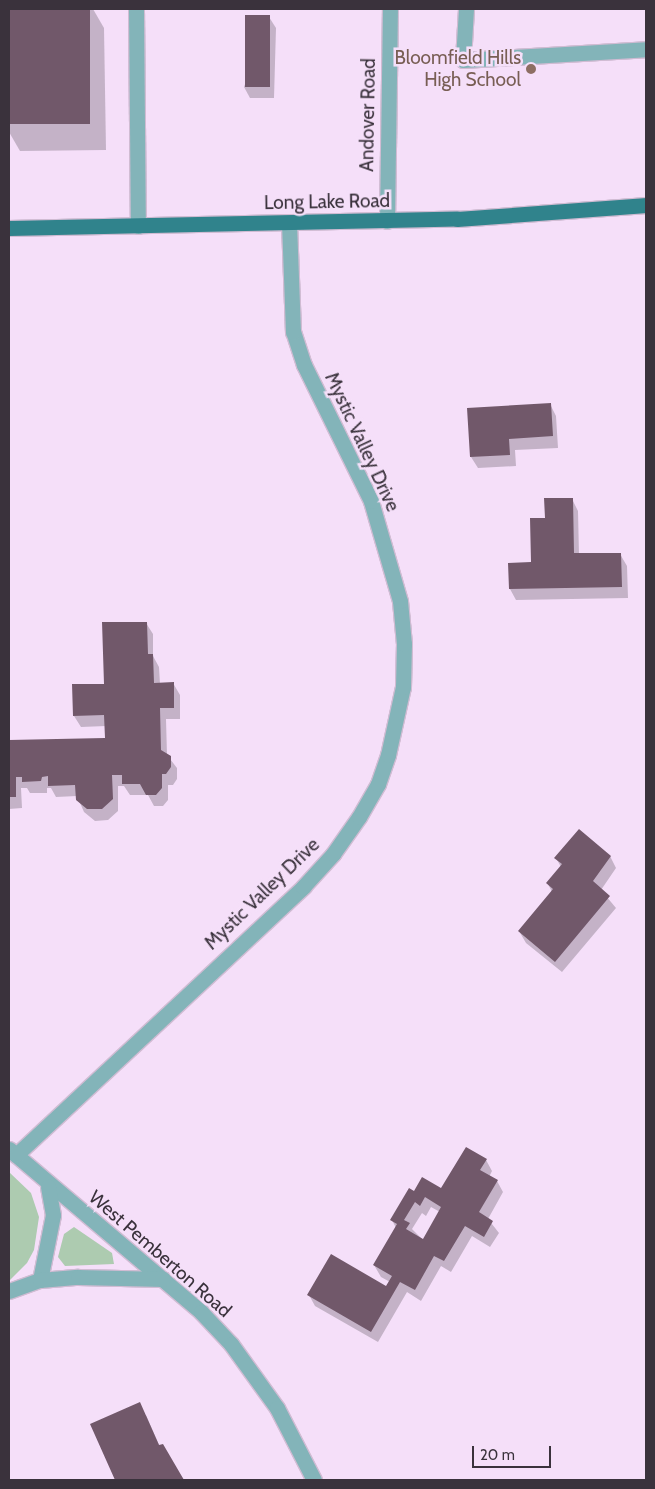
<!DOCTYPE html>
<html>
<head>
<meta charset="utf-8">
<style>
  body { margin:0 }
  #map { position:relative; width:655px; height:1489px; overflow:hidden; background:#f5dff9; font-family:Cabin,sans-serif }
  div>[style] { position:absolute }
  .green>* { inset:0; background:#adcbb0 }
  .shadow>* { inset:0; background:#0003 }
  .building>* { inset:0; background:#71586a; transform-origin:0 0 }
  .roads { filter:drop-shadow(1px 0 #d0bcd3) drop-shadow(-1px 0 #d0bcd3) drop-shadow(0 1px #d0bcd3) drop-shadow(0 -1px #d0bcd3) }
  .minor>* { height:15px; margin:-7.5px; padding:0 7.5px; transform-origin:7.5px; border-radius:7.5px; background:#83b4b9 }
  .major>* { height:15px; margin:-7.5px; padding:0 7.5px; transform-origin:7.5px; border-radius:7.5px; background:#30838c }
  .dots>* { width:14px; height:14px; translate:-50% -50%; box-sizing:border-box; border:2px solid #f5dff9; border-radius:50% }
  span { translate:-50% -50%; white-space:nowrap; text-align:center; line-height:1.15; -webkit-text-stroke:5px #f5dff9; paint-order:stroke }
  .education-label { font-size:19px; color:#785e54 }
  .right { translate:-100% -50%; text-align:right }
  .street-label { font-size:19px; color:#3a323c }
  .frame { position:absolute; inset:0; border:10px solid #3a323c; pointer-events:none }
  .scale { position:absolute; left:472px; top:1446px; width:79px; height:22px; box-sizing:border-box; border:2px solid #3a323c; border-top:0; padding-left:6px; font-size:15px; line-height:18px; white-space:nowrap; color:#3a323c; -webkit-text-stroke:4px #f5dff9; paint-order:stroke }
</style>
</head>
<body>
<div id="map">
  <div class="green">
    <div style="clip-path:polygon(9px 1172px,31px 1193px,39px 1217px,34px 1250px,27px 1263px,9px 1281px)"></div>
    <div style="clip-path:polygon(74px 1227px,112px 1253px,114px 1264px,65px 1266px,58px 1257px,64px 1234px)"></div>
  </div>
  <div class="shadow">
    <div style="clip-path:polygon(9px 9px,93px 9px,104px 28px,106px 150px,20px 151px,9px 132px)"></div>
    <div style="clip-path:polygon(269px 17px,276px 28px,274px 98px,250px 98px,244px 87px)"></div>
    <div style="clip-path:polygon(550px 404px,556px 416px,558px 448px,515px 450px,516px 466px,478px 468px,471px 457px,468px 409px)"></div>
    <div style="clip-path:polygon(572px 499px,578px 511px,579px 555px,620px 554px,627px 566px,628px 598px,516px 600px,510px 589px,532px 564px,546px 519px)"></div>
    <div style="clip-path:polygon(146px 623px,153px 634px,153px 656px,159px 667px,160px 684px,173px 683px,180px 695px,180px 719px,166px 719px,167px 755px,177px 768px,177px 779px,173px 785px,168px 785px,168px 800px,163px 806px,154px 806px,148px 795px,130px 795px,124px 786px,118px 786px,118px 811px,108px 820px,95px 821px,84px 812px,77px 796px,56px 797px,51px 788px,47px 788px,47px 793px,30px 793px,27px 788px,21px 788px,22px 808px,9px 809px,9px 741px,106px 739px,106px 726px,81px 727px,74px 716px,105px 685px)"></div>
    <div style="clip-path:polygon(610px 856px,616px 868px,601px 890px,616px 908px,562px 972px,526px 943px,519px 931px,552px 892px,548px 884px,561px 867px,556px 858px)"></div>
    <div style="clip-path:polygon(evenodd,486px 1160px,492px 1171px,489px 1177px,497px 1181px,503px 1192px,488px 1219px,499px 1233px,490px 1247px,472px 1236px,451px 1272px,441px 1266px,421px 1301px,407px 1292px,378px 1342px,315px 1306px,309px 1295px,386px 1288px,390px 1282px,381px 1277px,374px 1265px,396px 1228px,392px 1220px,414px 1192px,442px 1190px,486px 1160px,431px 1207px,440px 1212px,423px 1240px,412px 1229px,422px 1213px,426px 1216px,431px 1207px)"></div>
    <div style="clip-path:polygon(146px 1415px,160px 1447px,184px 1480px,116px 1480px,92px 1425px)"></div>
  </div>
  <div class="building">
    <div style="left:9px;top:9px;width:81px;height:115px"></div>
    <div style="left:245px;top:15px;width:25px;height:72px"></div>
    <div style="clip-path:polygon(551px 403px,553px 436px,509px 439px,510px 455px,470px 457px,467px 408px)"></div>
    <div style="clip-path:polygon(544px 498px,573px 498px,574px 553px,621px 553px,622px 587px,509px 589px,508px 563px,531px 562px,530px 518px,545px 518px)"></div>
    <div style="clip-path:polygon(102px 622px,147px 622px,148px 654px,153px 654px,154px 683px,174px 682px,174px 708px,160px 708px,161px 750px,171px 756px,171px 767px,166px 774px,162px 774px,162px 788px,156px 795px,146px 795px,140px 784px,122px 784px,122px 775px,112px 775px,113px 799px,102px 809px,87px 809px,76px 800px,75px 785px,48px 786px,48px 776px,42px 777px,41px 781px,22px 782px,22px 777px,16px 777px,16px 797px,9px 797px,9px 740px,105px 738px,104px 715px,73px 716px,72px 684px,104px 684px)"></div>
    <div style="clip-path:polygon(579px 829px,611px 856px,593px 881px,610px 896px,555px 962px,518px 931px,553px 889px,546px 883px,562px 864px,554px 858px)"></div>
    <div style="clip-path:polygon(evenodd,466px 1147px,487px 1159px,480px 1170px,498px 1180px,479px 1212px,493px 1221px,484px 1237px,465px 1226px,444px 1261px,434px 1256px,415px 1290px,400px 1282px,371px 1332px,307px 1295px,331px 1254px,386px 1286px,392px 1276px,373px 1265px,397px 1224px,390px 1220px,409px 1188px,414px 1191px,422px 1177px,441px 1188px,466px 1147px,425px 1197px,441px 1207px,423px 1239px,406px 1229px,410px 1223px,404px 1220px,415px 1202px,420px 1206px,425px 1197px)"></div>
    <div style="clip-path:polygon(140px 1402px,159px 1445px,163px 1444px,184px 1480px,115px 1480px,90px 1424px)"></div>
  </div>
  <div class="roads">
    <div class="minor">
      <div style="left:136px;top:9px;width:217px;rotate:89.5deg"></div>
      <div style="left:466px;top:9px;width:51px;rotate:93.4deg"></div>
      <div style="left:463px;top:60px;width:183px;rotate:-3.4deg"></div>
      <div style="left:387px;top:221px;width:212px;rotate:-89.2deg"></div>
      <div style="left:9px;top:1149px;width:252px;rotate:40.3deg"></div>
      <div style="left:201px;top:1312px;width:44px;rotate:46.8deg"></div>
      <div style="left:231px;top:1344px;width:79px;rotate:54.3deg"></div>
      <div style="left:277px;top:1408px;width:81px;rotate:62.8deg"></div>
      <div style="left:16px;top:1155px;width:393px;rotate:-43deg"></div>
      <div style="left:303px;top:887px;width:45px;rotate:-47.7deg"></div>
      <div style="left:333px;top:854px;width:45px;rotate:-54.9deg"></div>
      <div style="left:359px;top:817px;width:38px;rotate:-60deg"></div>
      <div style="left:378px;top:784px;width:31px;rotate:-71deg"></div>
      <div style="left:388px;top:755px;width:70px;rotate:-77.6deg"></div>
      <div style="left:403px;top:687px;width:43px;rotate:-88.7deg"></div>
      <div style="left:404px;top:644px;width:43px;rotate:-95.3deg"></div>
      <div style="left:400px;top:601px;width:104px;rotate:-106.2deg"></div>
      <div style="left:371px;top:501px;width:152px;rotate:-116.2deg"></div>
      <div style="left:304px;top:365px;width:35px;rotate:-108deg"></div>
      <div style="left:293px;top:332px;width:109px;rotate:-92.1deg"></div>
      <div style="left:40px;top:1280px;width:66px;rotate:-78.7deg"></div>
      <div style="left:53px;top:1215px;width:29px;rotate:-100deg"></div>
      <div style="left:9px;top:1291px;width:33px;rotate:-20deg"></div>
      <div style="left:40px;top:1280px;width:38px;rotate:-5deg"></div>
      <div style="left:78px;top:1277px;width:85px;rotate:1.3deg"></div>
    </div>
    <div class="major">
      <div style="left:9px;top:228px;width:448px;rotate:-1.2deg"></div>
      <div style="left:457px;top:219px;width:190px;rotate:-4.2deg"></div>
    </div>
  </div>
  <div class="dots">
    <div style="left:531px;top:69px;background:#8d6e63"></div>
  </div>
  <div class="education-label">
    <span class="right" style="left:521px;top:69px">Bloomfield Hills<br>High School</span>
  </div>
  <div class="street-label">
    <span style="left:368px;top:115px;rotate:-89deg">Andover Road</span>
    <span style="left:327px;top:202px;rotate:-1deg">Long Lake Road</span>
    <span style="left:362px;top:442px;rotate:65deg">Mystic Valley Drive</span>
    <span style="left:262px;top:894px;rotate:-44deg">Mystic Valley Drive</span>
    <span style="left:160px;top:1254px;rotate:41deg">West Pemberton Road</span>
  </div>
  <div class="frame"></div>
  <div class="scale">20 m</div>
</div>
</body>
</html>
